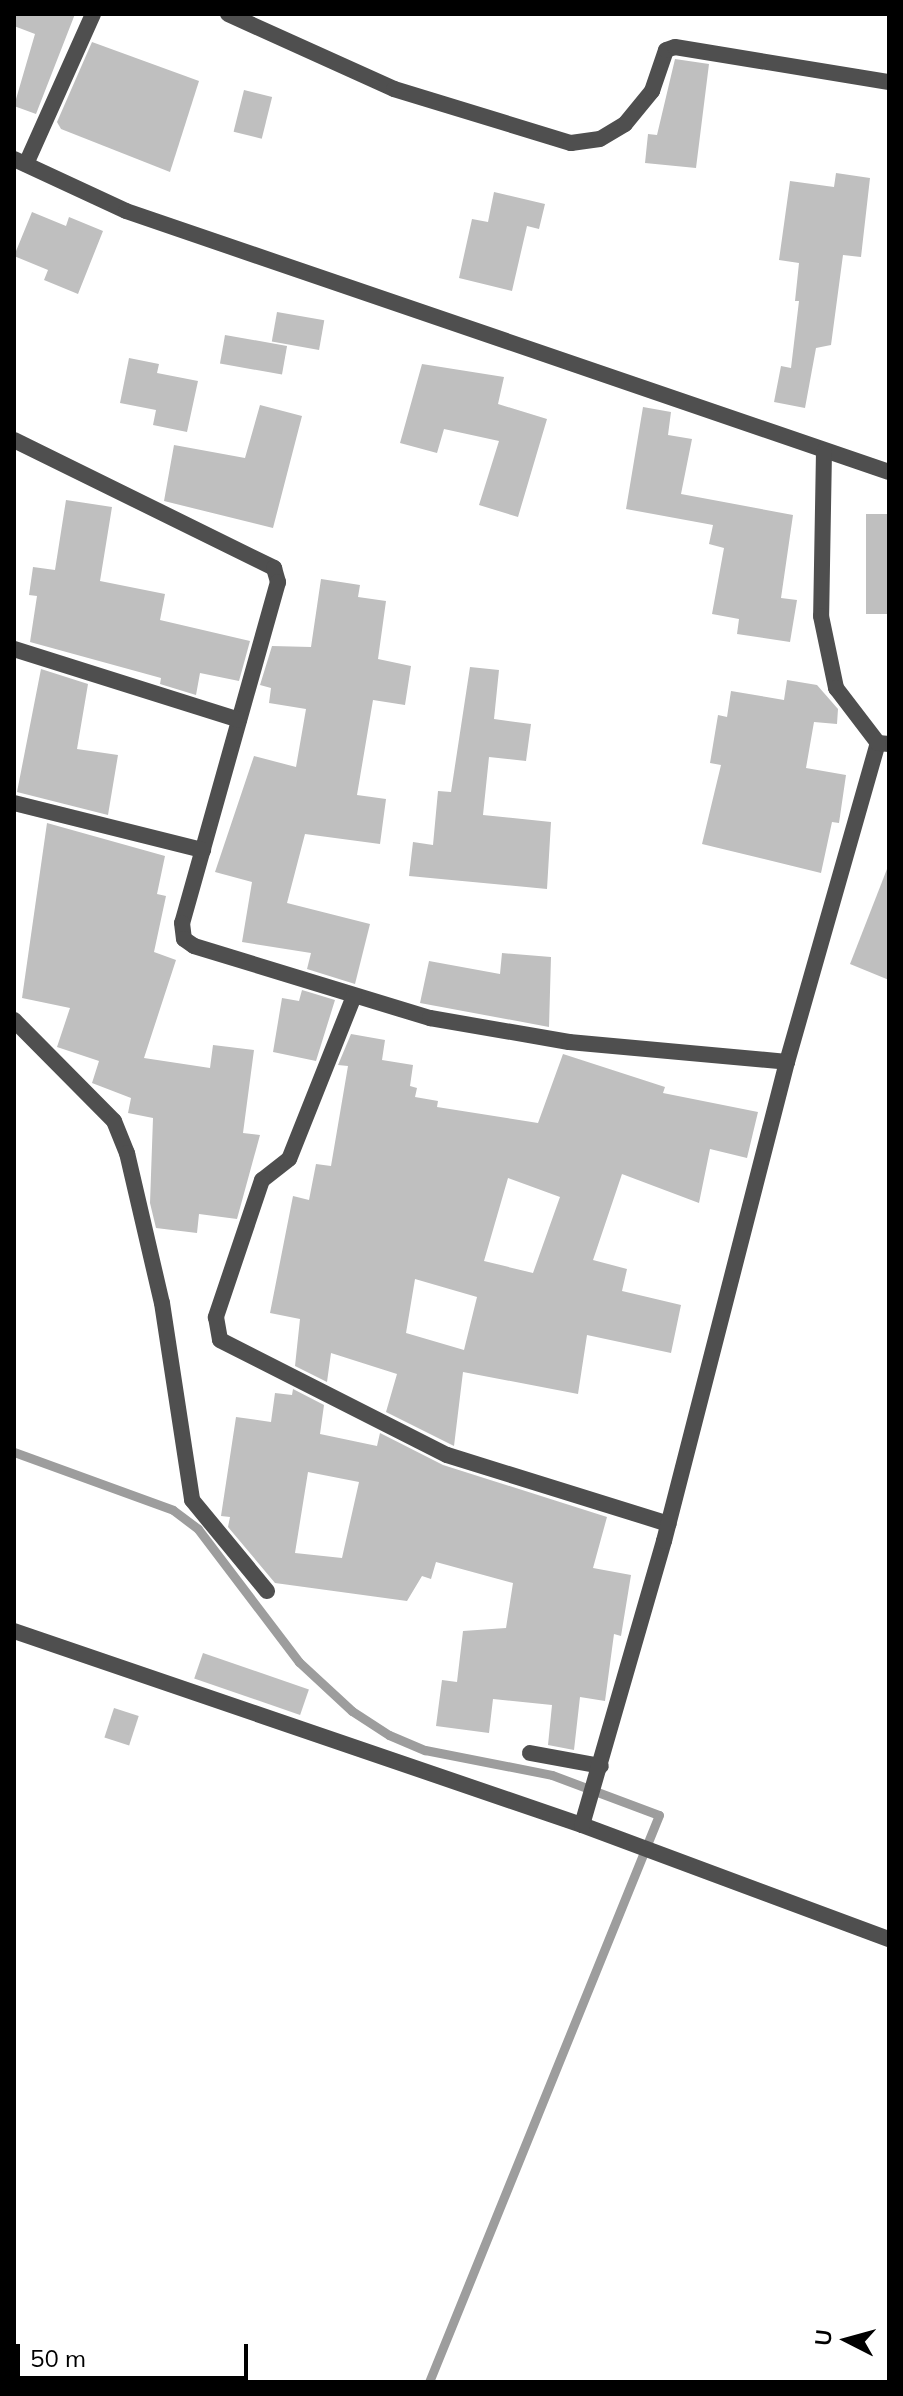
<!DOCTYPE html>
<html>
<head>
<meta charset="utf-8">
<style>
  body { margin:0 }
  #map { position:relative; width:903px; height:2396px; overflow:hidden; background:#fff; font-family:Mulish,sans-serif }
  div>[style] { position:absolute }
  .stream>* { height:9px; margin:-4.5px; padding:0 4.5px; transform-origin:4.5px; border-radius:4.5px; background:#9d9d9d }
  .building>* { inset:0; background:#bfbfbf; transform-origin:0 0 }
  .street>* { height:16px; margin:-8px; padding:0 8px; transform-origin:8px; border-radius:8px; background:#4f4f4f }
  span { translate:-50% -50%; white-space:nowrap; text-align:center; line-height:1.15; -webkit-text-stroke:7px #fff; paint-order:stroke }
  .frame { position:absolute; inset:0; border:16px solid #000; pointer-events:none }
  .north { position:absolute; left:807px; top:2300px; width:80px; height:80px; -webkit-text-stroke:6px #fff; paint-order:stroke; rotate:276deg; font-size:22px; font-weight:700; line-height:32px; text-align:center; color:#000 }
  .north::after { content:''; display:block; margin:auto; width:28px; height:36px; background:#000; clip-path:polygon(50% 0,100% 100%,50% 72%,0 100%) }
  .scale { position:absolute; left:16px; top:2344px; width:232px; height:36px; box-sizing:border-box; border:4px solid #000; border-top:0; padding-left:10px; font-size:24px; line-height:28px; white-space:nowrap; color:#000; -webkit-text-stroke:6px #fff; paint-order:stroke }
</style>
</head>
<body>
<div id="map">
  <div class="stream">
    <div style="left:14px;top:1452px;width:169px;rotate:20deg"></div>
    <div style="left:173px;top:1510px;width:31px;rotate:37deg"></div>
    <div style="left:198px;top:1529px;width:167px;rotate:52.8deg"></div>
    <div style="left:299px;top:1662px;width:72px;rotate:42.8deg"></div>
    <div style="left:352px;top:1711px;width:44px;rotate:33deg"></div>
    <div style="left:389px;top:1735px;width:39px;rotate:23deg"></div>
    <div style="left:425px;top:1750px;width:129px;rotate:11.1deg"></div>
    <div style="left:552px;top:1775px;width:114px;rotate:20.5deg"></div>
    <div style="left:659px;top:1815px;width:612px;rotate:112.08deg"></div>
  </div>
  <div class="building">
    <div style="clip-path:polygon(14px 14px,75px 14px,36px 114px,14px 106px,35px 34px,14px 26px)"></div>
    <div style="clip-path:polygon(92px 42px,199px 81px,170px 172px,61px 129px,57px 122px)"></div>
    <div style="clip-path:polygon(675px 59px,709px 64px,696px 168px,645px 163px,648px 134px,657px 135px)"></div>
    <div style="left:244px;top:90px;width:29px;height:43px;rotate:14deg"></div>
    <div style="clip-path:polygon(836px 173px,870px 178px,861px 257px,843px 255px,831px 345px,816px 348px,805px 408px,774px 402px,781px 366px,791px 368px,799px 301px,795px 301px,799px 263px,779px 260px,790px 181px,834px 187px)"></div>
    <div style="clip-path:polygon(494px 192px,545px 204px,539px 229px,527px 226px,512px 291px,459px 278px,472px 219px,488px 222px)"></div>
    <div style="clip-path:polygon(32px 212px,66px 226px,69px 217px,103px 231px,78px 294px,44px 280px,48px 270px,14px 256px)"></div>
    <div style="left:277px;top:312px;width:48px;height:30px;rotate:10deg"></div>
    <div style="left:225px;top:335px;width:63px;height:29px;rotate:10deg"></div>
    <div style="clip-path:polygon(129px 358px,159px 364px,157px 373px,198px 381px,187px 432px,153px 425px,156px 410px,120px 403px)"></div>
    <div style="clip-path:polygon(422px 364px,504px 377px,498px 404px,547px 419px,518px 517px,479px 505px,499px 441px,444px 429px,437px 453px,400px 443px)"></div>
    <div style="clip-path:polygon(260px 405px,302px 416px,273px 528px,164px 501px,174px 445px,245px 458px)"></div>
    <div style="clip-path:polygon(643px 407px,671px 412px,668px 435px,692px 439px,681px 494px,793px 515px,781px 598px,797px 600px,790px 642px,737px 634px,739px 619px,712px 614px,724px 548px,709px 544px,713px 525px,626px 509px)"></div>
    <div style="clip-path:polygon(66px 500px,112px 507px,100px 581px,165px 594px,160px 620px,250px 641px,239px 681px,200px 673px,196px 695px,160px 684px,161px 678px,30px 642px,37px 596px,29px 595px,33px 567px,55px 570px)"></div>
    <div style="left:866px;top:514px;width:23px;height:100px"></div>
    <div style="clip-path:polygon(321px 579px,360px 585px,358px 597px,386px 601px,378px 659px,411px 666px,405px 705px,373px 700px,357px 795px,386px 799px,380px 844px,305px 834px,287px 903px,370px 924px,355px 984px,307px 969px,311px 953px,242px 942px,252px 882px,215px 872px,254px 756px,296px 767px,306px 709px,269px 703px,271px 688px,260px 685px,272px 646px,311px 647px)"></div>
    <div style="clip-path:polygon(470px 667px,499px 670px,494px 719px,531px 724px,526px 761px,489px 757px,483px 815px,551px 822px,547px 889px,409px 876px,413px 842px,433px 845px,438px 791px,451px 792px)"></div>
    <div style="clip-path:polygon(41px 669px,88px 684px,77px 749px,118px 755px,108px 815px,17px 792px)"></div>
    <div style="clip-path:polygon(787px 680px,817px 685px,838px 709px,837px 724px,814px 722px,806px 768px,846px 775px,839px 823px,832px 822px,821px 873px,702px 844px,721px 765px,710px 763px,718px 715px,727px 717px,731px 691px,784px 700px)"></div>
    <div style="clip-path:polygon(47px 823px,165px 856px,157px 894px,166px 896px,154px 952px,176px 960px,144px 1058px,210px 1068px,213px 1045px,254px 1050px,243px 1133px,260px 1135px,237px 1219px,199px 1214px,197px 1233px,156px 1228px,150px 1203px,153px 1118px,128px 1113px,131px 1098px,92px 1083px,99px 1061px,57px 1047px,70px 1008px,22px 998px)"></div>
    <div style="clip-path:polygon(887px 869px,889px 869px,889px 980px,850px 964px)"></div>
    <div style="clip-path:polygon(502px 953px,551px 957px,549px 1027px,420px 1003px,429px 961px,500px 974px)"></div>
    <div style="clip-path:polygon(302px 990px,335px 1000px,316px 1061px,273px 1052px,282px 998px,299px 1001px)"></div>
    <div style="clip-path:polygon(evenodd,351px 1034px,385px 1040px,382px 1060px,413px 1065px,410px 1086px,417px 1088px,415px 1097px,438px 1101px,437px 1107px,538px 1123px,563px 1054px,665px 1087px,663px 1093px,758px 1112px,747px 1158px,710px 1149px,699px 1203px,622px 1174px,593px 1260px,627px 1269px,622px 1291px,681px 1305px,671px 1353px,587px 1335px,578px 1394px,463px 1372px,454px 1446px,386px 1412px,397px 1374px,331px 1353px,327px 1382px,295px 1366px,300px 1319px,270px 1313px,293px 1196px,309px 1200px,316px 1164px,331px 1166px,348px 1066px,338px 1065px,351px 1034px,508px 1178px,560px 1197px,533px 1273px,484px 1261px,508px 1178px,351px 1034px,415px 1279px,477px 1297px,464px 1350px,406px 1333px,415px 1279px)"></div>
    <div style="clip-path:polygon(evenodd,293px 1389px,324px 1405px,320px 1434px,377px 1446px,380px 1433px,443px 1465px,607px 1517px,593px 1568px,631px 1575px,621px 1636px,614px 1634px,605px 1701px,580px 1697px,574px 1750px,548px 1745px,552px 1705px,493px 1699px,489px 1733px,436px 1726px,442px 1680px,457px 1682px,463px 1631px,506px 1628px,513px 1583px,436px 1562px,431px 1579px,422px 1576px,407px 1601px,275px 1583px,228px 1527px,230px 1517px,221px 1516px,236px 1417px,271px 1422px,275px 1393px,292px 1395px,293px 1389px,308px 1472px,359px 1482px,342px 1558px,295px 1553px,308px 1472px)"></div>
    <div style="left:203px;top:1653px;width:112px;height:27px;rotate:19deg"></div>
    <div style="left:114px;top:1708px;width:26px;height:31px;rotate:18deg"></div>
  </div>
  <div class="street">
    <div style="left:228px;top:14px;width:182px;rotate:24.3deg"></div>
    <div style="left:394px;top:89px;width:185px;rotate:17deg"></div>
    <div style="left:571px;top:143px;width:29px;rotate:-8deg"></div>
    <div style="left:600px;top:139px;width:29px;rotate:-31deg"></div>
    <div style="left:625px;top:124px;width:43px;rotate:-50.7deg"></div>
    <div style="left:652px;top:91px;width:43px;rotate:-71.1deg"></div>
    <div style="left:666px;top:50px;width:9px;rotate:-18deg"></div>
    <div style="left:675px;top:47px;width:217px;rotate:9.3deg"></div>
    <div style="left:14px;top:159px;width:123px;rotate:24.9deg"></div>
    <div style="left:126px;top:211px;width:806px;rotate:18.88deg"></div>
    <div style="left:26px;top:164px;width:164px;rotate:-65.9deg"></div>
    <div style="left:14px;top:440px;width:290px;rotate:26.2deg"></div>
    <div style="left:274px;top:568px;width:15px;rotate:74deg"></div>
    <div style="left:278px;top:582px;width:354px;rotate:105.7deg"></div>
    <div style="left:182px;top:923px;width:16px;rotate:83deg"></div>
    <div style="left:184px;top:939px;width:12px;rotate:35deg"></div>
    <div style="left:194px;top:946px;width:247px;rotate:17deg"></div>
    <div style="left:430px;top:1018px;width:141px;rotate:9.8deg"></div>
    <div style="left:569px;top:1042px;width:219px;rotate:5.2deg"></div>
    <div style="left:787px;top:1062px;width:332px;rotate:-74.1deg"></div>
    <div style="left:878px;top:743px;width:11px;rotate:5deg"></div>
    <div style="left:824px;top:451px;width:165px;rotate:91deg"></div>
    <div style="left:821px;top:616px;width:74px;rotate:78.2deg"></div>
    <div style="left:836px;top:688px;width:69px;rotate:52.6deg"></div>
    <div style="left:14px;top:649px;width:236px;rotate:17.5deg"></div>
    <div style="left:14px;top:803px;width:195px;rotate:14deg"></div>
    <div style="left:354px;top:996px;width:175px;rotate:111.7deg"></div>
    <div style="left:289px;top:1159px;width:34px;rotate:142deg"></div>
    <div style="left:262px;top:1180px;width:145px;rotate:108.6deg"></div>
    <div style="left:216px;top:1317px;width:23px;rotate:80deg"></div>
    <div style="left:220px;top:1340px;width:254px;rotate:26.9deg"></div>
    <div style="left:447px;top:1455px;width:232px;rotate:17.3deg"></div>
    <div style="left:14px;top:1020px;width:142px;rotate:45.3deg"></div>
    <div style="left:114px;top:1121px;width:35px;rotate:68deg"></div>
    <div style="left:127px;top:1153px;width:154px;rotate:76.9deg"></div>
    <div style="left:162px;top:1303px;width:199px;rotate:81.3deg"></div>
    <div style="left:192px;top:1500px;width:118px;rotate:50.5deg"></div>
    <div style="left:14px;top:1631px;width:600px;rotate:18.86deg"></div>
    <div style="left:582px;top:1825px;width:327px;rotate:20.4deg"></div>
    <div style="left:530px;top:1753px;width:72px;rotate:10.4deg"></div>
    <div style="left:582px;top:1825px;width:296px;rotate:-73.9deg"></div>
    <div style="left:664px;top:1541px;width:495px;rotate:-75.6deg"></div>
  </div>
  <div class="frame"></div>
  <div class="north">U</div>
  <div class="scale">50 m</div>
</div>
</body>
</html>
